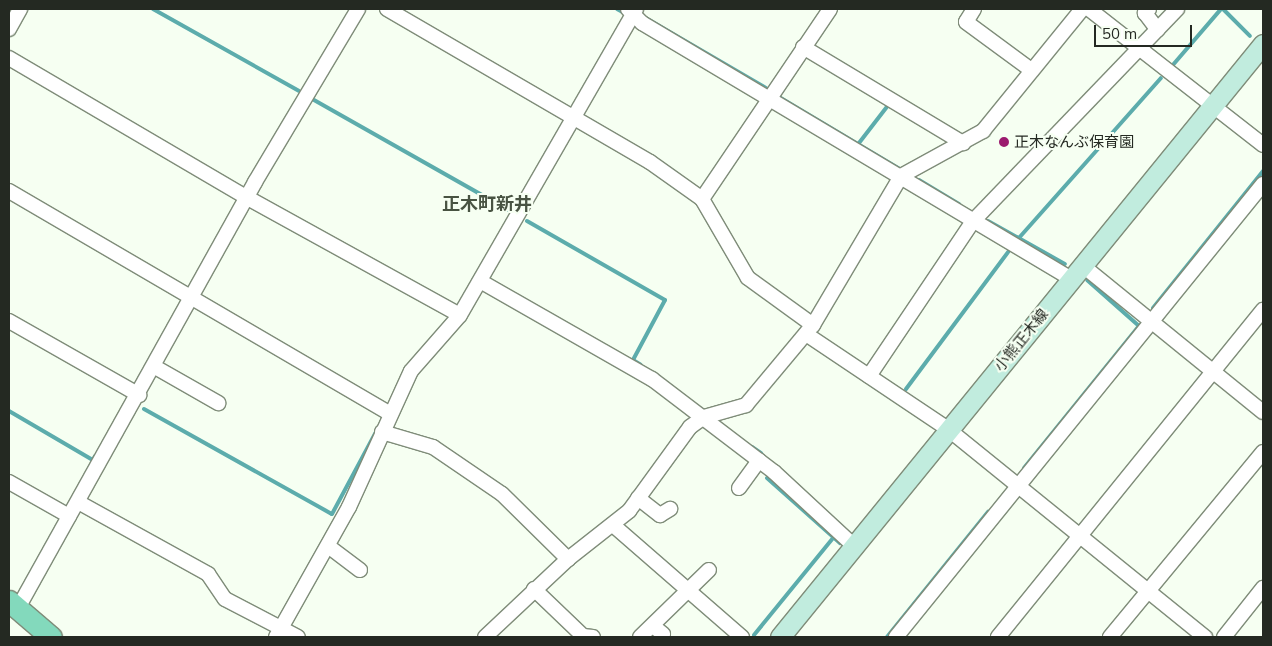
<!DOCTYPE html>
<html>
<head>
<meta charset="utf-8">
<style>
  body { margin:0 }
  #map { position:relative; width:1272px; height:646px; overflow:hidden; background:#f6fff2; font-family:Mulish,"Noto Sans JP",sans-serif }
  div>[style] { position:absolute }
  .stream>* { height:4px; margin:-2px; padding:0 2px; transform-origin:2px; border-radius:2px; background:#5cacac }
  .roads { filter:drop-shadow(1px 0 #7f8c79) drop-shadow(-1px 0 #7f8c79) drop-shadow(0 1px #7f8c79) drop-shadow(0 -1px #7f8c79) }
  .street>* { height:14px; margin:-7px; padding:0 7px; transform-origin:7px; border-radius:7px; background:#fff }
  .secondary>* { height:19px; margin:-9.5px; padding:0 9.5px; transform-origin:9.5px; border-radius:9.5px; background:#c1ecde }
  .primary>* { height:21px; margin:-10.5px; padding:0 10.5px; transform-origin:10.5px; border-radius:10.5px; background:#83d9bc }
  .dots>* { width:14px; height:14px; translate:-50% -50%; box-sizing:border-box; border:2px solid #f6fff2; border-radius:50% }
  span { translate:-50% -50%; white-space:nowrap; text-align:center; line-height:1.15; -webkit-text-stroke:4px #f6fff2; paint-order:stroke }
  .poi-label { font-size:15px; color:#242922 }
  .left { translate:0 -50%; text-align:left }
  .street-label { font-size:15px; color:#242922 }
  .quarter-label { font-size:18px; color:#485342; font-weight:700 }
  .frame { position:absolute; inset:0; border:10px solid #242922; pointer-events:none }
  .scale { position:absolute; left:1094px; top:25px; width:98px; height:22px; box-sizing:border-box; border:2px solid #242922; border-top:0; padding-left:6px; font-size:15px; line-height:18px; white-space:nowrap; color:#242922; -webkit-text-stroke:4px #f6fff2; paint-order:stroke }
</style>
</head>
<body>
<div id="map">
  <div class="stream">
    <div style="left:153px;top:9px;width:167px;rotate:29.3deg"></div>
    <div style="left:617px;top:9px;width:10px;rotate:29deg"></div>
    <div style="left:1223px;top:9px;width:38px;rotate:45deg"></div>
    <div style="left:644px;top:17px;width:141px;rotate:30.2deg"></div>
    <div style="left:1172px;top:66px;width:75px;rotate:-49.3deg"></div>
    <div style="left:779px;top:97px;width:141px;rotate:30.8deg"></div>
    <div style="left:314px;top:100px;width:227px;rotate:29.5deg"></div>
    <div style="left:859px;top:143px;width:49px;rotate:-52.4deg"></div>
    <div style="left:919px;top:180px;width:47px;rotate:31deg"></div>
    <div style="left:527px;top:221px;width:159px;rotate:29.8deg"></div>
    <div style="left:665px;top:300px;width:68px;rotate:118.1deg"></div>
    <div style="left:633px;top:360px;width:9px;rotate:32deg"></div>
    <div style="left:988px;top:221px;width:88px;rotate:29.2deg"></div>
    <div style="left:1018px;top:239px;width:215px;rotate:-48.4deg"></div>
    <div style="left:1153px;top:308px;width:176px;rotate:-51.2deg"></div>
    <div style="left:906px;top:389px;width:171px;rotate:-53.3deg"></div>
    <div style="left:144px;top:409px;width:215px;rotate:29.2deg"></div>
    <div style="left:332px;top:514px;width:95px;rotate:-61.8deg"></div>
    <div style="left:9px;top:411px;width:97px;rotate:30.3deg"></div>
    <div style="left:93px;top:460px;width:4px;rotate:-63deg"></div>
    <div style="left:752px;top:447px;width:11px;rotate:34deg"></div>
    <div style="left:1024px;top:468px;width:183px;rotate:-51deg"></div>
    <div style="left:1139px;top:326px;width:69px;rotate:-138.5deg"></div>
    <div style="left:767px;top:478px;width:98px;rotate:41.7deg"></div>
    <div style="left:754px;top:635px;width:127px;rotate:-50.8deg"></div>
    <div style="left:887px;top:637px;width:161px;rotate:-51.1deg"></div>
  </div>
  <div class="roads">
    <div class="street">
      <div style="left:387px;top:9px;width:304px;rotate:30.2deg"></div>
      <div style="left:650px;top:162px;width:64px;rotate:35.4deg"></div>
      <div style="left:702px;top:199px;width:91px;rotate:59.8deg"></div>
      <div style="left:748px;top:278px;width:80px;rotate:35.9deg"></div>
      <div style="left:628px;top:9px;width:20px;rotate:45deg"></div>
      <div style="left:642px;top:23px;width:500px;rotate:30.8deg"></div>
      <div style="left:974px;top:9px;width:15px;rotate:122deg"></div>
      <div style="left:966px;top:22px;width:79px;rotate:36.3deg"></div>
      <div style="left:1089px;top:9px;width:221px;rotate:38deg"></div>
      <div style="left:1149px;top:9px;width:6px;rotate:135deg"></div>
      <div style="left:1145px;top:13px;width:21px;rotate:53deg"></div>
      <div style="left:9px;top:29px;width:23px;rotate:-61deg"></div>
      <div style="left:803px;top:47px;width:187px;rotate:31deg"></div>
      <div style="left:9px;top:58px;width:275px;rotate:30.4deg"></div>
      <div style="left:246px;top:197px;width:244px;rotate:28.9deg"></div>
      <div style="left:9px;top:191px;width:442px;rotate:30.3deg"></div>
      <div style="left:702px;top:199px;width:229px;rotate:-56deg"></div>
      <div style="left:1082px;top:265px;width:233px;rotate:39.1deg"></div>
      <div style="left:480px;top:281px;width:198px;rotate:29.7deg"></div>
      <div style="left:652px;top:379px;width:153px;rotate:37.3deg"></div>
      <div style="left:774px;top:472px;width:110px;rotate:42.8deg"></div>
      <div style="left:9px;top:321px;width:150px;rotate:29.6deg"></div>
      <div style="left:806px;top:334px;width:171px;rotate:33.8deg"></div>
      <div style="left:948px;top:429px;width:331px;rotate:39deg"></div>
      <div style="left:155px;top:367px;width:73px;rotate:29.7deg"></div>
      <div style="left:869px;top:376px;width:188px;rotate:-56.1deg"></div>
      <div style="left:974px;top:220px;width:293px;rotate:-46.1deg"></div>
      <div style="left:382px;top:432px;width:53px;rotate:16.4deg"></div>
      <div style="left:433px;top:447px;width:83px;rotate:34.3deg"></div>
      <div style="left:502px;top:494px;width:93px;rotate:44.6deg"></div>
      <div style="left:9px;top:482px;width:69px;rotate:29.5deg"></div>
      <div style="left:739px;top:488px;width:34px;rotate:-54deg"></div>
      <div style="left:638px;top:498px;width:28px;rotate:38deg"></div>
      <div style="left:660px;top:515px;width:12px;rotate:-31deg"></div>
      <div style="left:78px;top:502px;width:149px;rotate:29deg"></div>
      <div style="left:208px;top:574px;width:30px;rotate:56deg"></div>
      <div style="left:225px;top:599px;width:82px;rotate:27.5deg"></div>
      <div style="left:613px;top:525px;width:171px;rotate:41deg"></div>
      <div style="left:328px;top:546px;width:40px;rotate:37deg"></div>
      <div style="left:534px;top:589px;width:68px;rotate:43.8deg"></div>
      <div style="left:583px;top:636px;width:10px;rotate:6deg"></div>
      <div style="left:18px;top:608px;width:487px;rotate:-60.9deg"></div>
      <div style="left:255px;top:182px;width:201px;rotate:-59.2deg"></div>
      <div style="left:653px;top:626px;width:13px;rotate:39deg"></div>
      <div style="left:276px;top:637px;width:149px;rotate:-60.7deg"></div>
      <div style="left:349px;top:507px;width:149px;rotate:-65.5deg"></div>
      <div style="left:411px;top:371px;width:74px;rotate:-48.8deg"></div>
      <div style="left:460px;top:315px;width:353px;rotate:-60.1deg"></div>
      <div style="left:485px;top:637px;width:114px;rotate:-43.2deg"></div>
      <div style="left:568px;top:559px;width:78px;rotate:-38.2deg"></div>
      <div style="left:629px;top:511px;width:104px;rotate:-54deg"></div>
      <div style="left:690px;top:427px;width:17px;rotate:-36deg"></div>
      <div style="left:704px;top:417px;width:44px;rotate:-15.9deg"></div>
      <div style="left:746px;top:405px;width:104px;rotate:-50.1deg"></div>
      <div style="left:813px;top:325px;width:173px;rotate:-59.4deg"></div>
      <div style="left:901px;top:176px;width:94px;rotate:-28.8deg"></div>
      <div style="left:983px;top:131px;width:157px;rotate:-50.9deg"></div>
      <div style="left:640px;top:637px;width:96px;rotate:-44.2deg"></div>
      <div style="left:896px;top:637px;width:583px;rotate:-50.99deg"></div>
      <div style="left:998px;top:637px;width:421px;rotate:-51deg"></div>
      <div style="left:1110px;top:637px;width:240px;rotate:-50.4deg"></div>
      <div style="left:1224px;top:637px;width:63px;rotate:-51.5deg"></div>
    </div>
    <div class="secondary">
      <div style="left:780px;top:637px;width:765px;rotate:-50.84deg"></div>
    </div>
    <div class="primary">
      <div style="left:9px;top:601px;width:55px;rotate:40.6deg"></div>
    </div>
  </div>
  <div class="dots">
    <div style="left:1004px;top:142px;background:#9b1a6e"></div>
  </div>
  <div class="poi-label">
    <span class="left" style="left:1014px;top:142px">正木なんぶ保育園</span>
  </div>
  <div class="street-label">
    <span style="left:1021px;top:340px;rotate:-51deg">小熊正木線</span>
  </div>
  <div class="quarter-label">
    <span style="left:487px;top:204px">正木町新井</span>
  </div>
  <div class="frame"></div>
  <div class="scale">50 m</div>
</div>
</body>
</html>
